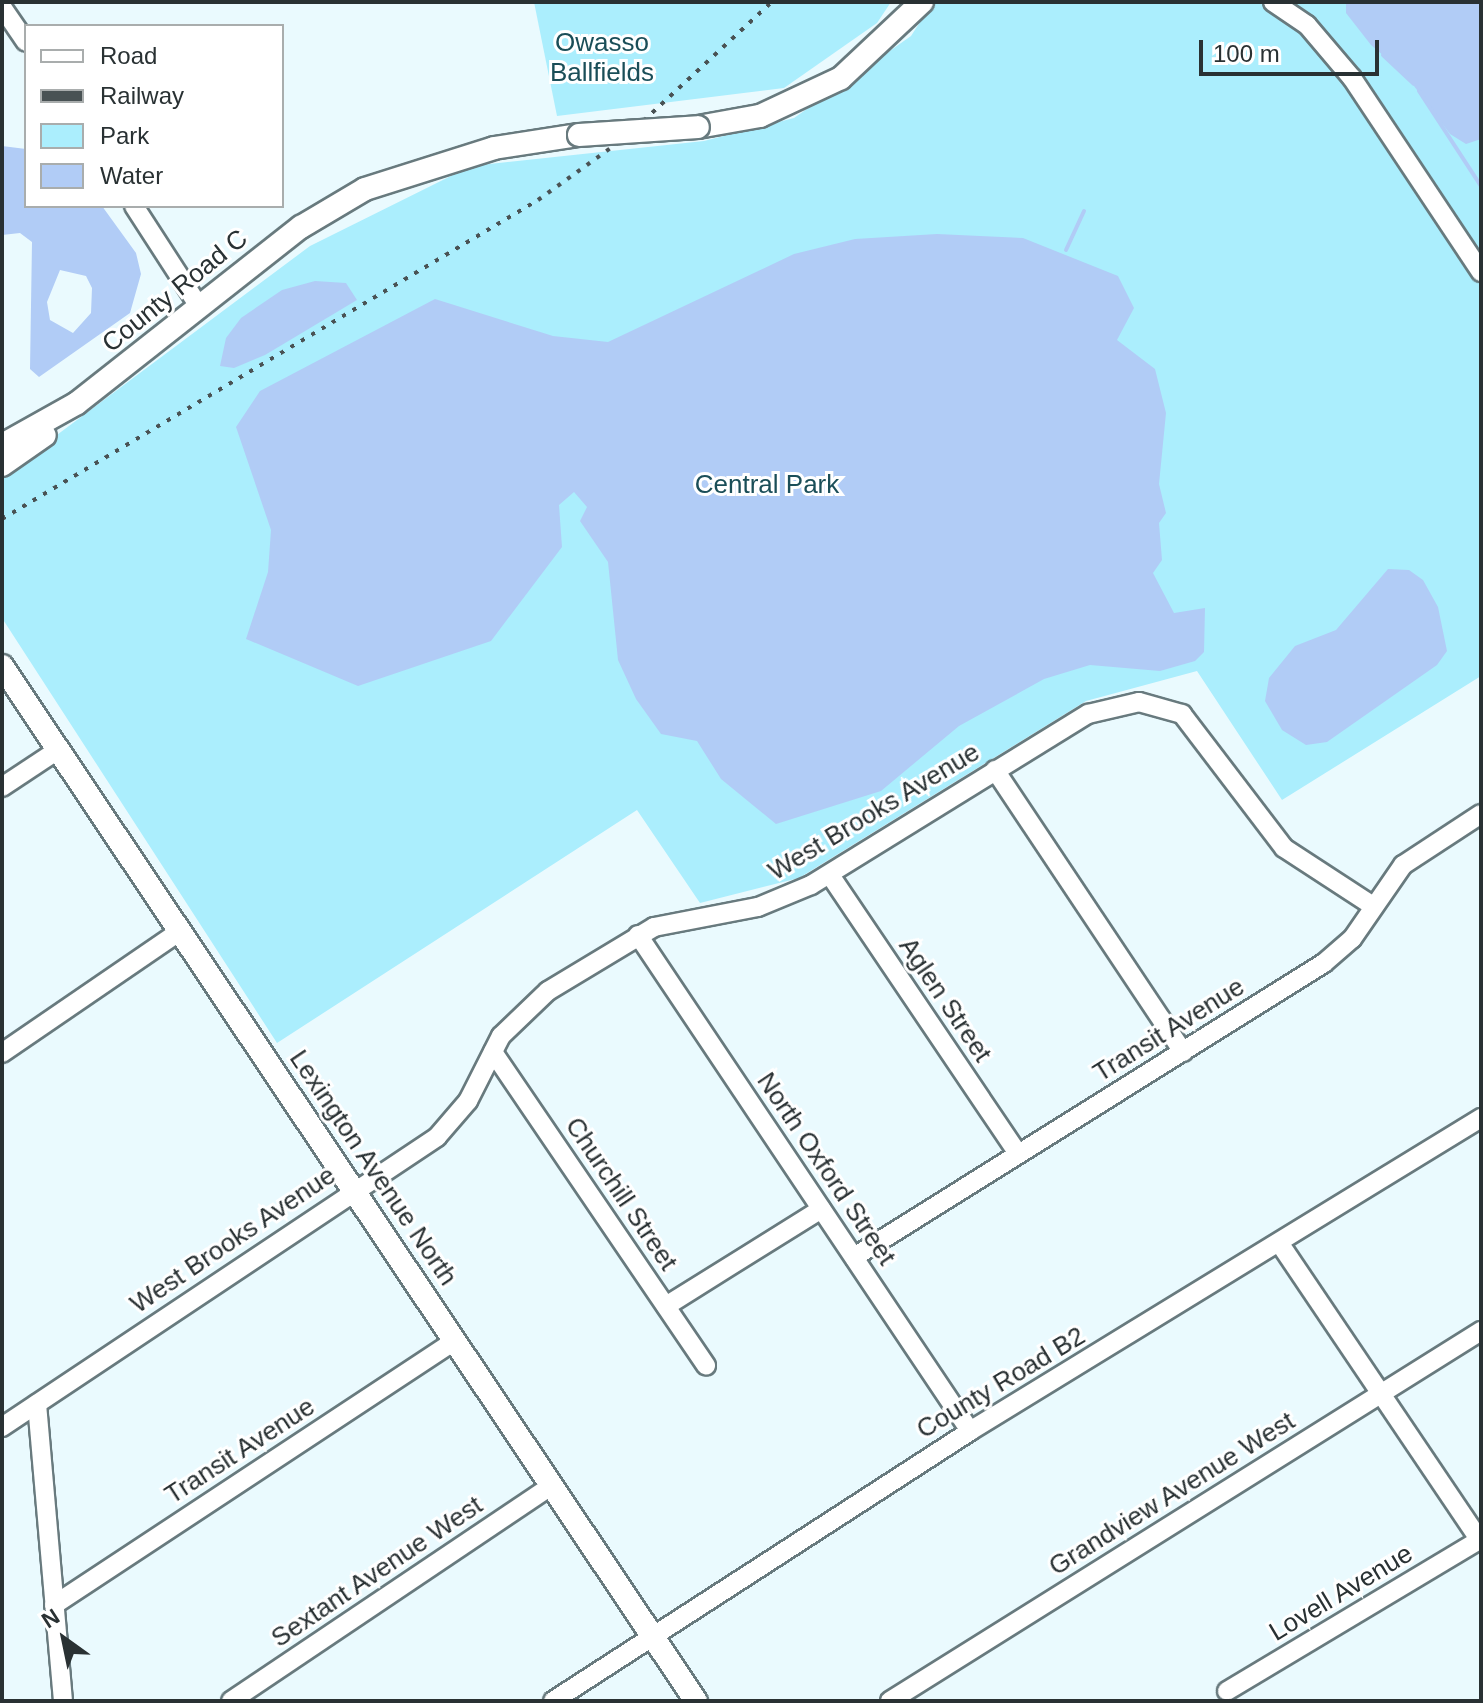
<!DOCTYPE html>
<html>
<head>
<meta charset="utf-8">
<style>
  body { margin:0 }
  #map { position:relative; width:1483px; height:1703px; overflow:hidden; background:#eafafe; font-family:Helvetica,sans-serif }
  div>[style] { position:absolute }
  .green>* { inset:0; background:#abeefd }
  .water>* { inset:0; background:#b1ccf6 }
  .stream>* { height:4px; margin:-2px; padding:0 2px; transform-origin:2px; border-radius:2px; background:#b1ccf6 }
  .roads { filter:drop-shadow(2px 0 #687a7e) drop-shadow(-2px 0 #687a7e) drop-shadow(0 2px #687a7e) drop-shadow(0 -2px #687a7e) }
  .minor>* { height:18px; margin:-9px; padding:0 9px; transform-origin:9px; border-radius:9px; background:#fff }
  .major>* { height:22px; margin:-11px; padding:0 11px; transform-origin:11px; border-radius:11px; background:#fff }
  .rail>* { height:4px; margin-top:-2px; transform-origin:0; background:repeating-linear-gradient(90deg,#495254 0 4px,transparent 0 12px) }
  .bridges { filter:drop-shadow(2px 0 #687a7e) drop-shadow(-2px 0 #687a7e) drop-shadow(0 2px #687a7e) drop-shadow(0 -2px #687a7e) }
  .major-bridge>* { height:22px; margin:-11px; padding:0 11px; transform-origin:11px; border-radius:11px; background:#fff }
  span { translate:-50% -50%; white-space:nowrap; text-align:center; line-height:1.15; -webkit-text-stroke:6px #fff; paint-order:stroke }
  .park-label { font-size:26px; color:#1a4e58 }
  .street-label { font-size:26px; color:#293133 }
  .frame { position:absolute; inset:0; border:4px solid #293133; pointer-events:none }
  .legend { position:absolute; left:24px; top:24px; width:260px; height:184px; box-sizing:border-box; background:#fff; border:2px solid #a9adad; margin:0; padding:10px 14px; list-style:none; font-size:24px; color:#293133 }
  .legend li { display:flex; align-items:center; gap:16px; height:40px }
  .legend b { width:40px; border:2px solid #a9adad }
  .north { position:absolute; left:24px; top:1599px; width:80px; height:80px; -webkit-text-stroke:6px #fff; paint-order:stroke; rotate:327deg; font-size:22px; font-weight:700; line-height:32px; text-align:center; color:#293133 }
  .north::after { content:''; display:block; margin:auto; width:28px; height:36px; background:#293133; clip-path:polygon(50% 0,100% 100%,50% 72%,0 100%) }
  .scale { position:absolute; left:1199px; top:40px; width:180px; height:36px; box-sizing:border-box; border:4px solid #293133; border-top:0; padding-left:10px; font-size:24px; line-height:28px; white-space:nowrap; color:#293133; -webkit-text-stroke:6px #fff; paint-order:stroke }
</style>
</head>
<body>
<div id="map">
  <div class="green">
    <div style="clip-path:polygon(534px 2px,891px 2px,877px 23px,784px 88px,557px 116px)"></div>
    <div style="clip-path:polygon(933px 2px,1481px 2px,1481px 676px,1282px 800px,1197px 671px,1086px 701px,799px 878px,700px 903px,637px 810px,277px 1043px,2px 618px,2px 476px,310px 246px,471px 166px,704px 141px,794px 118px,911px 36px)"></div>
  </div>
  <div class="water">
    <div style="clip-path:polygon(1346px 2px,1481px 2px,1481px 139px,1466px 144px,1450px 134px,1405px 74px,1371px 45px,1346px 13px)"></div>
    <div style="clip-path:polygon(evenodd,2px 146px,26px 149px,26px 206px,102px 206px,136px 253px,141px 274px,130px 313px,39px 377px,30px 369px,32px 242px,20px 233px,2px 235px,2px 146px,60px 270px,86px 276px,92px 288px,91px 313px,73px 333px,50px 320px,47px 302px,60px 270px)"></div>
    <div style="clip-path:polygon(937px 234px,1023px 238px,1118px 276px,1134px 308px,1117px 340px,1155px 369px,1166px 413px,1159px 484px,1166px 513px,1159px 523px,1162px 560px,1153px 573px,1174px 613px,1205px 608px,1204px 652px,1195px 661px,1160px 671px,1090px 665px,1044px 679px,959px 726px,881px 791px,776px 824px,721px 779px,697px 741px,661px 734px,636px 699px,618px 660px,608px 562px,580px 521px,587px 507px,574px 492px,559px 505px,562px 547px,491px 641px,358px 686px,246px 639px,268px 572px,271px 530px,236px 427px,260px 391px,435px 299px,553px 336px,608px 342px,794px 254px,855px 239px)"></div>
    <div style="clip-path:polygon(315px 281px,346px 283px,357px 300px,265px 355px,234px 368px,220px 366px,226px 338px,241px 318px,282px 290px)"></div>
    <div style="clip-path:polygon(1388px 569px,1409px 570px,1423px 580px,1438px 607px,1447px 651px,1437px 665px,1327px 742px,1306px 745px,1282px 730px,1265px 701px,1269px 678px,1295px 646px,1336px 630px)"></div>
  </div>
  <div class="stream">
    <div style="left:1383px;top:55px;width:42px;rotate:43.1deg"></div>
    <div style="left:1419px;top:91px;width:113px;rotate:56.9deg"></div>
    <div style="left:1066px;top:250px;width:43px;rotate:-65.2deg"></div>
  </div>
  <div class="roads">
    <div class="minor">
      <div style="left:1273px;top:2px;width:41px;rotate:34.1deg"></div>
      <div style="left:1307px;top:25px;width:70px;rotate:49.7deg"></div>
      <div style="left:1352px;top:78px;width:233px;rotate:56.4deg"></div>
      <div style="left:2px;top:7px;width:42px;rotate:55.6deg"></div>
      <div style="left:134px;top:206px;width:121px;rotate:57.1deg"></div>
      <div style="left:995px;top:770px;width:339px;rotate:56.3deg"></div>
      <div style="left:2px;top:787px;width:67px;rotate:-33.5deg"></div>
      <div style="left:830px;top:875px;width:336px;rotate:56deg"></div>
      <div style="left:638px;top:935px;width:597px;rotate:56.2deg"></div>
      <div style="left:493px;top:1052px;width:379px;rotate:55.8deg"></div>
      <div style="left:2px;top:1053px;width:214px;rotate:-34.4deg"></div>
      <div style="left:1280px;top:1244px;width:357px;rotate:56deg"></div>
      <div style="left:854px;top:1257px;width:554px;rotate:-32.03deg"></div>
      <div style="left:1324px;top:963px;width:37px;rotate:-41deg"></div>
      <div style="left:1352px;top:939px;width:90px;rotate:-55.4deg"></div>
      <div style="left:1403px;top:865px;width:93px;rotate:-33.2deg"></div>
      <div style="left:666px;top:1306px;width:183px;rotate:-32deg"></div>
      <div style="left:37px;top:1404px;width:298px;rotate:85deg"></div>
      <div style="left:2px;top:1427px;width:523px;rotate:-33.69deg"></div>
      <div style="left:437px;top:1137px;width:48px;rotate:-49.3deg"></div>
      <div style="left:468px;top:1101px;width:73px;rotate:-63.1deg"></div>
      <div style="left:501px;top:1036px;width:65px;rotate:-43.8deg"></div>
      <div style="left:548px;top:991px;width:124px;rotate:-31.1deg"></div>
      <div style="left:654px;top:927px;width:106px;rotate:-10.9deg"></div>
      <div style="left:758px;top:907px;width:57px;rotate:-22.5deg"></div>
      <div style="left:811px;top:885px;width:326px;rotate:-31.7deg"></div>
      <div style="left:1088px;top:714px;width:52px;rotate:-13.2deg"></div>
      <div style="left:1139px;top:702px;width:45px;rotate:15.6deg"></div>
      <div style="left:1182px;top:714px;width:168px;rotate:52.7deg"></div>
      <div style="left:1284px;top:848px;width:106px;rotate:33.1deg"></div>
      <div style="left:54px;top:1605px;width:480px;rotate:-33.4deg"></div>
      <div style="left:1227px;top:1691px;width:296px;rotate:-30.9deg"></div>
      <div style="left:231px;top:1701px;width:387px;rotate:-33.9deg"></div>
      <div style="left:553px;top:1701px;width:497px;rotate:-32.9deg"></div>
      <div style="left:970px;top:1431px;width:599px;rotate:-31.49deg"></div>
      <div style="left:890px;top:1701px;width:697px;rotate:-32.05deg"></div>
    </div>
    <div class="major">
      <div style="left:698px;top:127px;width:63px;rotate:-10.1deg"></div>
      <div style="left:760px;top:116px;width:89px;rotate:-25.1deg"></div>
      <div style="left:841px;top:78px;width:111px;rotate:-43.2deg"></div>
      <div style="left:2px;top:445px;width:86px;rotate:-29.2deg"></div>
      <div style="left:77px;top:403px;width:285px;rotate:-38.2deg"></div>
      <div style="left:301px;top:227px;width:74px;rotate:-30.7deg"></div>
      <div style="left:365px;top:189px;width:135px;rotate:-17.6deg"></div>
      <div style="left:494px;top:148px;width:86px;rotate:-8.7deg"></div>
      <div style="left:2px;top:465px;width:52px;rotate:-34.9deg"></div>
      <div style="left:2px;top:666px;width:1246px;rotate:56.16deg"></div>
    </div>
  </div>
  <div class="rail">
    <div style="left:2px;top:519px;width:624px;rotate:-30.76deg"></div>
    <div style="left:538px;top:200px;width:108px;rotate:-35.6deg"></div>
    <div style="left:626px;top:137px;width:199px;rotate:-42.8deg"></div>
  </div>
  <div class="bridges">
    <div class="major-bridge">
      <div style="left:579px;top:135px;width:119px;rotate:-3.8deg"></div>
    </div>
  </div>
  <div class="park-label">
    <span style="left:602px;top:58px">Owasso<br>Ballfields</span>
    <span style="left:767px;top:485px">Central Park</span>
  </div>
  <div class="street-label">
    <span style="left:175px;top:291px;rotate:-39deg">County Road C</span>
    <span style="left:874px;top:812px;rotate:-31deg">West Brooks Avenue</span>
    <span style="left:945px;top:1000px;rotate:56deg">Aglen Street</span>
    <span style="left:1169px;top:1030px;rotate:-32deg">Transit Avenue</span>
    <span style="left:373px;top:1168px;rotate:56deg">Lexington Avenue North</span>
    <span style="left:826px;top:1169px;rotate:56deg">North Oxford Street</span>
    <span style="left:621px;top:1194px;rotate:56deg">Churchill Street</span>
    <span style="left:233px;top:1240px;rotate:-34deg">West Brooks Avenue</span>
    <span style="left:1001px;top:1383px;rotate:-31deg">County Road B2</span>
    <span style="left:240px;top:1451px;rotate:-33deg">Transit Avenue</span>
    <span style="left:1172px;top:1494px;rotate:-32deg">Grandview Avenue West</span>
    <span style="left:377px;top:1572px;rotate:-34deg">Sextant Avenue West</span>
    <span style="left:1341px;top:1593px;rotate:-31deg">Lovell Avenue</span>
  </div>
  <div class="frame"></div>
  <ul class="legend">
  <li><b style="height:10px;background:#fff"></b>Road</li>
  <li><b style="height:10px;background:#495254"></b>Railway</li>
  <li><b style="height:22px;background:#abeefd"></b>Park</li>
  <li><b style="height:22px;background:#b1ccf6"></b>Water</li>
  </ul>
  <div class="north">N</div>
  <div class="scale">100 m</div>
</div>
</body>
</html>
